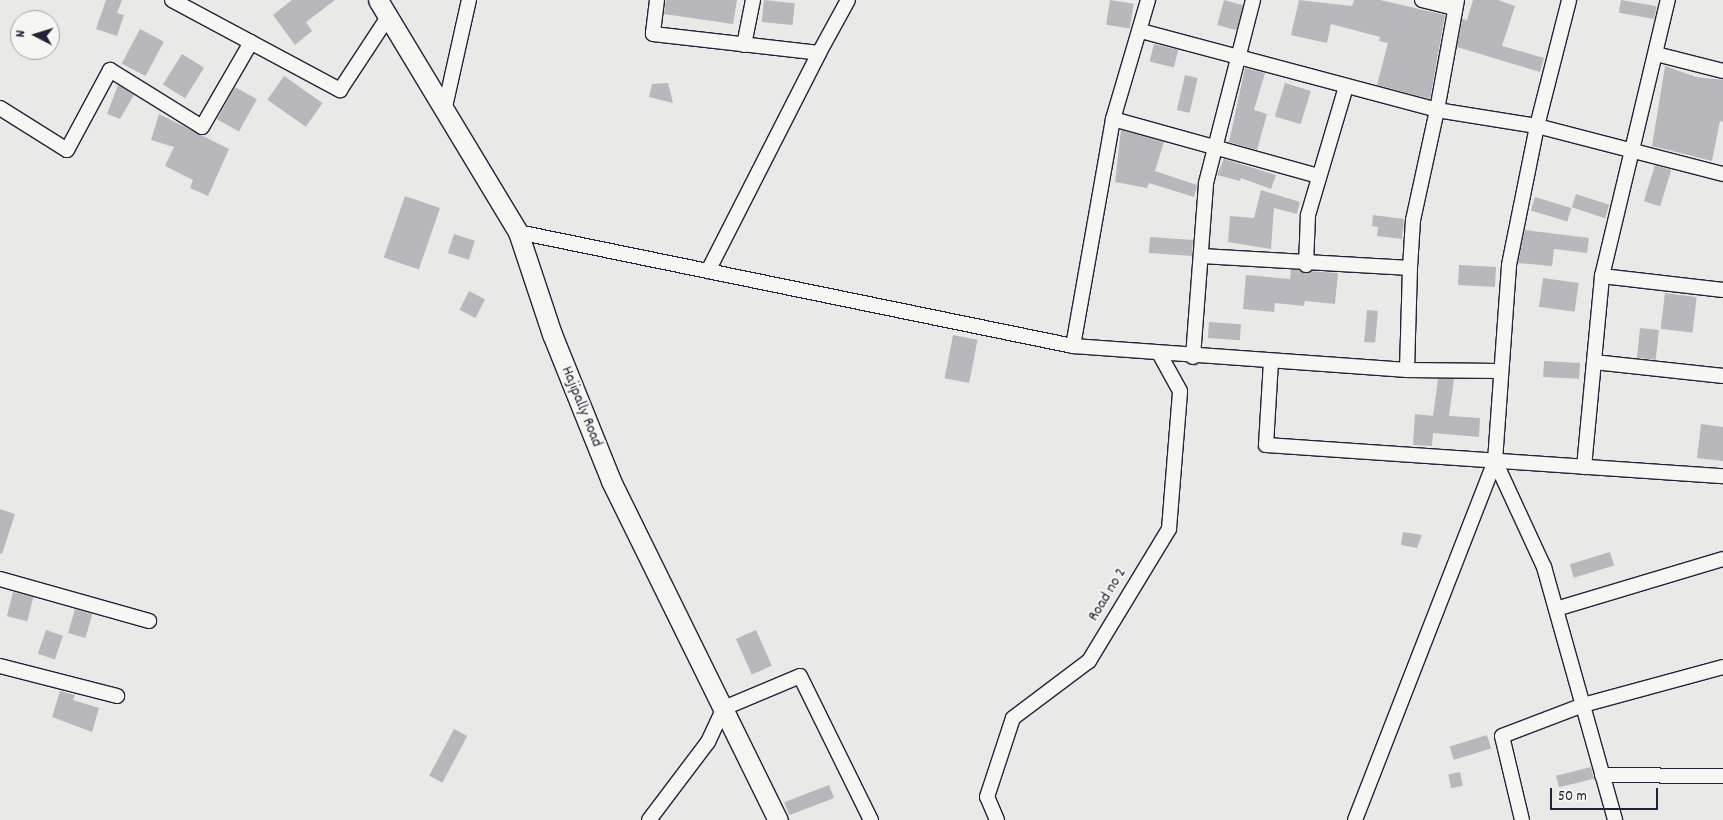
<!DOCTYPE html>
<html>
<head>
<meta charset="utf-8">
<style>
  body { margin:0 }
  #map { position:relative; width:1723px; height:820px; overflow:hidden; background:#e9e9e7; font-family:Dekko,sans-serif }
  div>[style] { position:absolute }
  .building>* { inset:0; background:#b8b8bc; transform-origin:0 0 }
  .roads { filter:drop-shadow(1px 0 #22223b) drop-shadow(-1px 0 #22223b) drop-shadow(0 1px #22223b) drop-shadow(0 -1px #22223b) }
  .street>* { height:14px; margin:-7px; padding:0 7px; transform-origin:7px; border-radius:7px; background:#f6f6f2 }
  .secondary>* { height:19px; margin:-9.5px; padding:0 9.5px; transform-origin:9.5px; border-radius:9.5px; background:#f6f6f2 }
  span { translate:-50% -50%; white-space:nowrap; text-align:center; line-height:1.15; -webkit-text-stroke:4px #f6f6f2; paint-order:stroke }
  .street-label { font-size:16px; color:#22223b }
  .north { position:absolute; left:10px; top:10px; width:50px; height:50px; box-sizing:border-box; background:#f6f6f2; border:1px solid #a1a1a9; border-radius:50%; rotate:275deg; font-size:14px; font-weight:700; line-height:20px; text-align:center; color:#22223b }
  .north::after { content:''; display:block; margin:auto; width:18px; height:22px; background:#22223b; clip-path:polygon(50% 0,100% 100%,50% 72%,0 100%) }
  .scale { position:absolute; left:1550px; top:788px; width:108px; height:22px; box-sizing:border-box; border:2px solid #22223b; border-top:0; padding-left:6px; font-size:15px; line-height:18px; white-space:nowrap; color:#22223b; -webkit-text-stroke:4px #f6f6f2; paint-order:stroke }
</style>
</head>
<body>
<div id="map">
  <div class="building">
    <div style="clip-path:polygon(106px 0,122px 0,117px 13px,124px 15px,117px 36px,96px 29px)"></div>
    <div style="clip-path:polygon(292px 0,335px 0,306px 22px,312px 31px,295px 45px,273px 15px)"></div>
    <div style="clip-path:polygon(666px 0,737px 0,733px 24px,664px 14px)"></div>
    <div style="left:764px;top:0;width:31px;height:22px;rotate:6deg"></div>
    <div style="left:1110px;top:0;width:24px;height:25px;rotate:9deg"></div>
    <div style="left:1224px;top:0;width:20px;height:26px;rotate:15deg"></div>
    <div style="clip-path:polygon(1299px 0,1352px 6px,1354px 0,1380px 0,1445px 15px,1430px 99px,1377px 85px,1388px 43px,1379px 41px,1380px 37px,1331px 24px,1327px 43px,1291px 35px)"></div>
    <div style="clip-path:polygon(1473px 0,1498px 0,1515px 6px,1502px 46px,1544px 58px,1540px 72px,1457px 47px,1462px 19px,1467px 20px)"></div>
    <div style="left:1621px;top:0;width:36px;height:13px;rotate:10deg"></div>
    <div style="left:140px;top:29px;width:27px;height:39px;rotate:28deg"></div>
    <div style="left:1154px;top:44px;width:25px;height:18px;rotate:14deg"></div>
    <div style="left:182px;top:54px;width:26px;height:36px;rotate:32deg"></div>
    <div style="clip-path:polygon(1665px 66px,1696px 77px,1723px 80px,1723px 122px,1720px 121px,1712px 161px,1652px 146px)"></div>
    <div style="clip-path:polygon(1245px 68px,1265px 73px,1254px 110px,1267px 114px,1257px 150px,1229px 142px)"></div>
    <div style="left:1185px;top:75px;width:13px;height:36px;rotate:13deg"></div>
    <div style="left:284px;top:76px;width:47px;height:29px;rotate:35deg"></div>
    <div style="clip-path:polygon(668px 83px,673px 103px,649px 97px,652px 84px)"></div>
    <div style="left:1285px;top:83px;width:27px;height:35px;rotate:17deg"></div>
    <div style="clip-path:polygon(118px 85px,134px 95px,120px 119px,107px 114px)"></div>
    <div style="left:235px;top:87px;width:25px;height:37px;rotate:29deg"></div>
    <div style="clip-path:polygon(159px 114px,229px 149px,208px 196px,190px 188px,193px 180px,165px 166px,174px 147px,151px 140px)"></div>
    <div style="clip-path:polygon(1121px 130px,1164px 142px,1155px 171px,1197px 185px,1194px 197px,1149px 183px,1147px 188px,1115px 182px)"></div>
    <div style="clip-path:polygon(1224px 159px,1276px 175px,1271px 189px,1241px 178px,1240px 181px,1217px 175px)"></div>
    <div style="left:1655px;top:165px;width:17px;height:38px;rotate:17deg"></div>
    <div style="clip-path:polygon(1261px 190px,1300px 202px,1297px 214px,1274px 208px,1271px 249px,1228px 242px,1230px 216px,1254px 218px)"></div>
    <div style="left:1576px;top:194px;width:35px;height:14px;rotate:18deg"></div>
    <div style="left:405px;top:196px;width:37px;height:65px;rotate:19deg"></div>
    <div style="left:1535px;top:197px;width:38px;height:14px;rotate:17deg"></div>
    <div style="clip-path:polygon(1373px 215px,1404px 219px,1402px 239px,1377px 236px,1378px 227px,1372px 226px)"></div>
    <div style="clip-path:polygon(1525px 230px,1589px 238px,1587px 253px,1554px 249px,1552px 266px,1518px 263px)"></div>
    <div style="left:454px;top:234px;width:22px;height:20px;rotate:18deg"></div>
    <div style="left:1150px;top:237px;width:43px;height:16px;rotate:4deg"></div>
    <div style="left:1459px;top:265px;width:37px;height:20px;rotate:3deg"></div>
    <div style="clip-path:polygon(1291px 270px,1338px 273px,1335px 304px,1305px 301px,1304px 306px,1275px 303px,1274px 312px,1243px 309px,1246px 275px,1290px 279px)"></div>
    <div style="left:1543px;top:278px;width:36px;height:29px;rotate:8deg"></div>
    <div style="left:469px;top:291px;width:18px;height:21px;rotate:27deg"></div>
    <div style="left:1665px;top:293px;width:32px;height:36px;rotate:7deg"></div>
    <div style="left:1367px;top:310px;width:11px;height:32px;rotate:5deg"></div>
    <div style="left:1209px;top:322px;width:32px;height:16px;rotate:4deg"></div>
    <div style="left:1640px;top:328px;width:19px;height:30px;rotate:6deg"></div>
    <div style="left:953px;top:335px;width:25px;height:44px;rotate:11deg"></div>
    <div style="left:1544px;top:361px;width:36px;height:16px;rotate:3deg"></div>
    <div style="clip-path:polygon(1438px 379px,1454px 379px,1449px 416px,1480px 418px,1479px 437px,1433px 433px,1432px 446px,1413px 445px,1415px 414px,1433px 416px)"></div>
    <div style="clip-path:polygon(1701px 424px,1723px 427px,1723px 461px,1697px 458px)"></div>
    <div style="clip-path:polygon(0 509px,15px 514px,2px 554px,0 553px)"></div>
    <div style="clip-path:polygon(1403px 532px,1422px 535px,1417px 548px,1401px 545px)"></div>
    <div style="left:1610px;top:552px;width:14px;height:42px;rotate:73deg"></div>
    <div style="left:13px;top:592px;width:21px;height:25px;rotate:14deg"></div>
    <div style="left:75px;top:609px;width:18px;height:25px;rotate:16deg"></div>
    <div style="left:46px;top:630px;width:18px;height:25px;rotate:19deg"></div>
    <div style="left:756px;top:630px;width:39px;height:22px;rotate:66deg"></div>
    <div style="clip-path:polygon(60px 691px,75px 695px,73px 700px,99px 708px,92px 732px,52px 717px)"></div>
    <div style="left:454px;top:729px;width:15px;height:53px;rotate:28deg"></div>
    <div style="left:1487px;top:735px;width:14px;height:39px;rotate:73deg"></div>
    <div style="left:1591px;top:767px;width:12px;height:36px;rotate:76deg"></div>
    <div style="left:1460px;top:772px;width:14px;height:12px;rotate:78deg"></div>
    <div style="left:829px;top:785px;width:14px;height:48px;rotate:69deg"></div>
  </div>
  <div class="roads">
    <div class="street">
      <div style="left:172px;top:0;width:191px;rotate:28.2deg"></div>
      <div style="left:340px;top:90px;width:87px;rotate:-56.7deg"></div>
      <div style="left:657px;top:0;width:34px;rotate:97deg"></div>
      <div style="left:653px;top:34px;width:167px;rotate:6.5deg"></div>
      <div style="left:819px;top:53px;width:60px;rotate:-61.3deg"></div>
      <div style="left:1422px;top:0;width:34px;rotate:14deg"></div>
      <div style="left:1457px;top:0;width:112px;rotate:100.3deg"></div>
      <div style="left:1437px;top:110px;width:101px;rotate:9.1deg"></div>
      <div style="left:1537px;top:126px;width:192px;rotate:14.5deg"></div>
      <div style="left:1141px;top:31px;width:306px;rotate:14.9deg"></div>
      <div style="left:1437px;top:110px;width:113px;rotate:102.3deg"></div>
      <div style="left:1413px;top:220px;width:48px;rotate:93.6deg"></div>
      <div style="left:1410px;top:268px;width:209px;rotate:-176.7deg"></div>
      <div style="left:744px;top:45px;width:46px;rotate:-78.7deg"></div>
      <div style="left:1656px;top:54px;width:69px;rotate:14.2deg"></div>
      <div style="left:445px;top:107px;width:110px;rotate:-77.4deg"></div>
      <div style="left:0;top:108px;width:79px;rotate:32.1deg"></div>
      <div style="left:67px;top:150px;width:91px;rotate:-61.7deg"></div>
      <div style="left:110px;top:70px;width:108px;rotate:31.8deg"></div>
      <div style="left:202px;top:127px;width:98px;rotate:-60deg"></div>
      <div style="left:1113px;top:119px;width:214px;rotate:15.5deg"></div>
      <div style="left:518px;top:232px;width:567px;rotate:11.61deg"></div>
      <div style="left:1073px;top:346px;width:335px;rotate:4.1deg"></div>
      <div style="left:1306px;top:265px;width:50px;rotate:-87.7deg"></div>
      <div style="left:1308px;top:215px;width:134px;rotate:-73.5deg"></div>
      <div style="left:1410px;top:268px;width:102px;rotate:91.7deg"></div>
      <div style="left:1407px;top:370px;width:92px;rotate:0.6deg"></div>
      <div style="left:708px;top:271px;width:245px;rotate:-63deg"></div>
      <div style="left:1602px;top:276px;width:122px;rotate:6.6deg"></div>
      <div style="left:1073px;top:346px;width:230px;rotate:-80deg"></div>
      <div style="left:1113px;top:119px;width:124px;rotate:-73.6deg"></div>
      <div style="left:1193px;top:357px;width:174px;rotate:-85.7deg"></div>
      <div style="left:1206px;top:183px;width:189px;rotate:-75.6deg"></div>
      <div style="left:1271px;top:361px;width:84px;rotate:93.4deg"></div>
      <div style="left:1266px;top:445px;width:458px;rotate:3.9deg"></div>
      <div style="left:1594px;top:362px;width:130px;rotate:6.2deg"></div>
      <div style="left:1495px;top:461px;width:117px;rotate:65.2deg"></div>
      <div style="left:1544px;top:567px;width:263px;rotate:74.3deg"></div>
      <div style="left:1584px;top:467px;width:192px;rotate:-84.6deg"></div>
      <div style="left:1602px;top:276px;width:284px;rotate:-76.6deg"></div>
      <div style="left:0;top:579px;width:155px;rotate:15.7deg"></div>
      <div style="left:1556px;top:609px;width:174px;rotate:-16.7deg"></div>
      <div style="left:0;top:666px;width:121px;rotate:14.4deg"></div>
      <div style="left:1602px;top:775px;width:121px;rotate:0.5deg"></div>
      <div style="left:649px;top:820px;width:98px;rotate:-52.9deg"></div>
      <div style="left:708px;top:742px;width:38px;rotate:-65deg"></div>
      <div style="left:724px;top:708px;width:82px;rotate:-22.8deg"></div>
      <div style="left:800px;top:676px;width:161px;rotate:63.8deg"></div>
      <div style="left:997px;top:820px;width:25px;rotate:-113deg"></div>
      <div style="left:987px;top:797px;width:83px;rotate:-71.8deg"></div>
      <div style="left:1013px;top:718px;width:95px;rotate:-36.9deg"></div>
      <div style="left:1089px;top:661px;width:154px;rotate:-58.8deg"></div>
      <div style="left:1169px;top:529px;width:138px;rotate:-85.4deg"></div>
      <div style="left:1180px;top:391px;width:43px;rotate:-118.9deg"></div>
      <div style="left:1355px;top:820px;width:385px;rotate:-68.7deg"></div>
      <div style="left:1495px;top:461px;width:196px;rotate:-85.9deg"></div>
      <div style="left:1509px;top:265px;width:142px;rotate:-78.6deg"></div>
      <div style="left:1537px;top:126px;width:130px;rotate:-75.7deg"></div>
      <div style="left:1522px;top:820px;width:86px;rotate:-103.4deg"></div>
      <div style="left:1502px;top:736px;width:87px;rotate:-20.9deg"></div>
      <div style="left:1583px;top:705px;width:145px;rotate:-15.2deg"></div>
    </div>
    <div class="secondary">
      <div style="left:378px;top:0;width:271px;rotate:58.9deg"></div>
      <div style="left:518px;top:232px;width:108px;rotate:71.6deg"></div>
      <div style="left:552px;top:334px;width:158px;rotate:68.1deg"></div>
      <div style="left:611px;top:481px;width:378px;rotate:63.8deg"></div>
    </div>
  </div>
  <div class="street-label">
    <span style="left:581px;top:407px;rotate:68deg">Hajipally Road</span>
    <span style="left:1108px;top:595px;rotate:-59deg">Road no 2</span>
  </div>
  <div class="north">N</div>
  <div class="scale">50 m</div>
</div>
</body>
</html>
